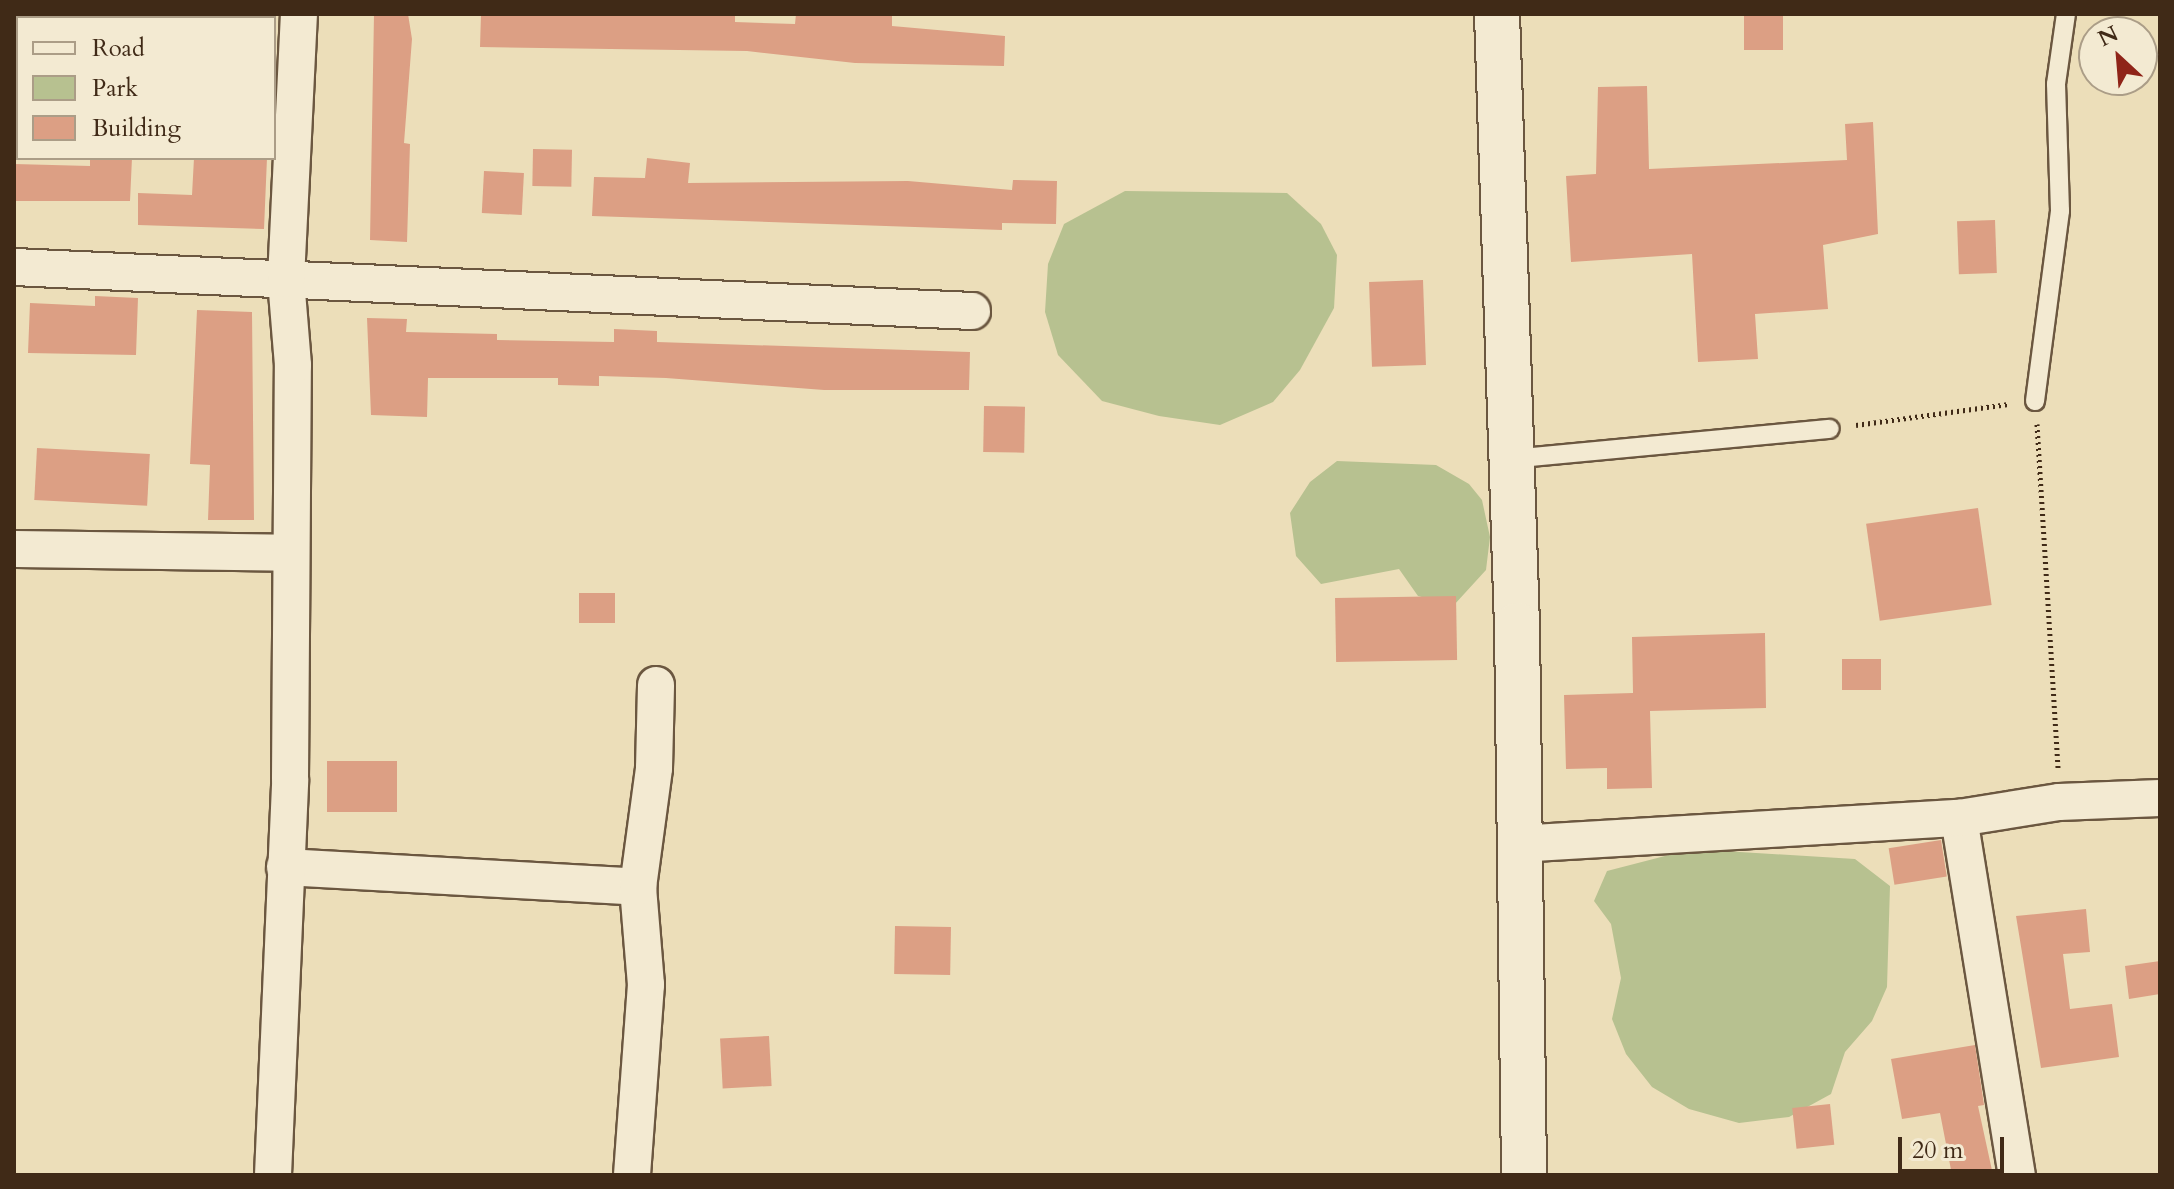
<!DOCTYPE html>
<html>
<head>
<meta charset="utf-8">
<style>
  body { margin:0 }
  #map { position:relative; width:2174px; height:1189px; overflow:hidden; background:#ecdeb9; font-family:Cardo,serif }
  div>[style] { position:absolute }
  .green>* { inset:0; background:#b7c190 }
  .building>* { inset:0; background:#dc9f84; transform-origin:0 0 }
  .path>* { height:5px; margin-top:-2.5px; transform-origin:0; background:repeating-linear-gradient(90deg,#402a17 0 2px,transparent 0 6px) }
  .roads { filter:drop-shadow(2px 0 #6b5740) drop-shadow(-2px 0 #6b5740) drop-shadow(0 2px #6b5740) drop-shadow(0 -2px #6b5740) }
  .service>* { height:18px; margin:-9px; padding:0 9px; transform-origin:9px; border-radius:9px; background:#f3ead2 }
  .minor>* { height:36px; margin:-18px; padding:0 18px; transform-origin:18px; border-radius:18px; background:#f3ead2 }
  .tertiary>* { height:44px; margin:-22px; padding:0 22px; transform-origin:22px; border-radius:22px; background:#f3ead2 }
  span { translate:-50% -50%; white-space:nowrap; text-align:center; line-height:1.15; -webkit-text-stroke:6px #f3ead2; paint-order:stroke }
  .frame { position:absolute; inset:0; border:16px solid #402a17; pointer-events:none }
  .legend { position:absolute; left:16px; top:16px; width:260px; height:144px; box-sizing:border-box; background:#f3ead2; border:2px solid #ab9d87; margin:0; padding:10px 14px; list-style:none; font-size:24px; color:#402a17 }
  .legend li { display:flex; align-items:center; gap:16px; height:40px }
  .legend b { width:40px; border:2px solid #ab9d87 }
  .north { position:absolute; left:2078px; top:16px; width:80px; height:80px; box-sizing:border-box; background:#f3ead2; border:2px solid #ab9d87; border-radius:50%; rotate:334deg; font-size:22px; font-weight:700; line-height:32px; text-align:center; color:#402a17 }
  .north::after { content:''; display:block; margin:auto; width:28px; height:36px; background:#8f2418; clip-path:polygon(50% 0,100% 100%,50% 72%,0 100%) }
  .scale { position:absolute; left:1898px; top:1137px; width:106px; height:36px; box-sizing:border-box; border:4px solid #402a17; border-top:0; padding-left:10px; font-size:24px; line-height:28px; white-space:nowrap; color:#402a17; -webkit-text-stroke:6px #f3ead2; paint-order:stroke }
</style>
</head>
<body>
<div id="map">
  <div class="green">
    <div style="clip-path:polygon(1125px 191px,1287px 193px,1321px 224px,1337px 255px,1334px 308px,1300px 370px,1273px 402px,1220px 425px,1159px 416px,1102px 401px,1058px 355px,1045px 312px,1048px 264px,1064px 224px)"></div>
    <div style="clip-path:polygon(1337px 461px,1436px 465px,1469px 484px,1482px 500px,1490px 537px,1486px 570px,1454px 605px,1418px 596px,1399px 569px,1321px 584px,1296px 556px,1290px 513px,1310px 482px)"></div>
    <div style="clip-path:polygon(1692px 849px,1855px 859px,1890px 886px,1887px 987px,1872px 1021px,1845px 1052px,1831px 1094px,1789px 1117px,1739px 1123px,1689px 1109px,1652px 1087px,1626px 1054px,1612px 1019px,1621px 978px,1611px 924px,1594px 901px,1607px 871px)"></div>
  </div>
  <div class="building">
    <div style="clip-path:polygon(374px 14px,408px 14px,412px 39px,404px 143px,410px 144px,407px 242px,370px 240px)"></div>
    <div style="clip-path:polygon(481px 14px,735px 14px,735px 22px,795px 24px,796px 14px,892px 14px,892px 26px,1005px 36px,1004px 66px,855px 63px,747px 51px,480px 47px)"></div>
    <div style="left:1744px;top:14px;width:39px;height:36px"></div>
    <div style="clip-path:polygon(1647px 86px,1649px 169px,1847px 160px,1845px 124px,1873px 122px,1878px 234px,1823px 245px,1828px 309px,1755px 314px,1758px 359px,1698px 362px,1692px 254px,1571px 262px,1566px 176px,1596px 174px,1598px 87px)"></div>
    <div style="left:533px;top:149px;width:39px;height:37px;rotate:1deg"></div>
    <div style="clip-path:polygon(90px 158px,132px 158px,130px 201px,14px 201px,14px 164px,90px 166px)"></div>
    <div style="clip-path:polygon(194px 158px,267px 158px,264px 229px,138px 225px,138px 193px,192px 195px)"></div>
    <div style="clip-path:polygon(647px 158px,690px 163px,688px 183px,908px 181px,1012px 190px,1013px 180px,1057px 181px,1056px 224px,1002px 223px,1002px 230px,592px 216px,594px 177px,645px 178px)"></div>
    <div style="left:484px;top:171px;width:40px;height:42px;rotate:3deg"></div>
    <div style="left:1995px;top:220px;width:53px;height:38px;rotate:88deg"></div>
    <div style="left:1423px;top:280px;width:85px;height:54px;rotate:88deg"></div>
    <div style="clip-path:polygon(95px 296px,138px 298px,136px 355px,28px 353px,30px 303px,95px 306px)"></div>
    <div style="clip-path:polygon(197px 310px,252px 312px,254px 520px,208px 520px,210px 465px,190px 464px)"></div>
    <div style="clip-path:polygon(367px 318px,407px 319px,406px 332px,497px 334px,497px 340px,614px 342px,614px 329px,657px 331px,657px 342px,970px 352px,969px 390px,824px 390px,666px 378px,599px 376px,599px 386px,558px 385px,558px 378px,428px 378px,427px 417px,371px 415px)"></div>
    <div style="left:984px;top:406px;width:41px;height:46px;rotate:1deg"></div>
    <div style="left:37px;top:448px;width:113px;height:52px;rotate:3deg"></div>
    <div style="left:1978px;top:508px;width:98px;height:113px;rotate:82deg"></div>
    <div style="left:615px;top:593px;width:30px;height:36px;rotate:90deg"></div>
    <div style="left:1456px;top:596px;width:64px;height:121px;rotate:89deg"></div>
    <div style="clip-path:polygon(1765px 633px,1766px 708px,1650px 711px,1652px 788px,1607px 789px,1607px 768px,1566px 769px,1564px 695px,1633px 693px,1632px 637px)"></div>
    <div style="left:1881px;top:659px;width:31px;height:39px;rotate:90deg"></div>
    <div style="left:397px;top:761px;width:51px;height:70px;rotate:90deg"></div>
    <div style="left:1941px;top:840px;width:37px;height:53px;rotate:81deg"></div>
    <div style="clip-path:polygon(2086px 909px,2090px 952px,2063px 954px,2070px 1009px,2112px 1004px,2119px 1057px,2041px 1068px,2016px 916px)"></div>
    <div style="left:895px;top:926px;width:56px;height:48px;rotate:1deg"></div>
    <div style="clip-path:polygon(2160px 961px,2160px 994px,2129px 999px,2125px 966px)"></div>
    <div style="left:769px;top:1036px;width:50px;height:49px;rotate:87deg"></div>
    <div style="clip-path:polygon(1975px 1045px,1984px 1105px,1978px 1106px,1993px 1175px,1952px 1175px,1940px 1113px,1902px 1119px,1891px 1059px)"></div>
    <div style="left:1830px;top:1104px;width:41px;height:38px;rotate:84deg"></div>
  </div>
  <div class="path">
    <div style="left:2037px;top:424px;width:346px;rotate:86.5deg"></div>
    <div style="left:1856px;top:425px;width:154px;rotate:-7.8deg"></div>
  </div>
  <div class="roads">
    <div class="service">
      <div style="left:2035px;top:401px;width:192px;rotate:-82.5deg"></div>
      <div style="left:2060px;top:211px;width:127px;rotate:-91.8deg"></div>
      <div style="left:2056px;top:84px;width:71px;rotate:-81.9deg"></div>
      <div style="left:1510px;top:459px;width:321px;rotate:-5.4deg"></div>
    </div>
    <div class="minor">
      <div style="left:14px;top:267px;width:959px;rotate:2.63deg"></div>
      <div style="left:14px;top:549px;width:275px;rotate:0.8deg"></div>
      <div style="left:1959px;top:818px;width:362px;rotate:80.8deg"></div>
      <div style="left:1517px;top:844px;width:443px;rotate:-3.4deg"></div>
      <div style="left:1959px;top:818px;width:101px;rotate:-9.1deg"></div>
      <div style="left:2059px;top:802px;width:101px;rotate:-2.3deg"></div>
      <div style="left:285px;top:867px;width:354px;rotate:3.2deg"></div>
      <div style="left:273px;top:1175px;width:396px;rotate:-87.5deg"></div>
      <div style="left:290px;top:779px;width:414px;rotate:-89.6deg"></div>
      <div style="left:293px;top:365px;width:86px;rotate:-94.7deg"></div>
      <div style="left:286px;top:279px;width:265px;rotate:-87.2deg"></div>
      <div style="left:632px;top:1175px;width:191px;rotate:-85.8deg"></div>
      <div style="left:646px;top:985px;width:98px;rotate:-94.7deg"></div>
      <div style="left:638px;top:887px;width:120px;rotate:-82.3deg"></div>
      <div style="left:654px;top:768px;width:83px;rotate:-88.6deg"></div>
    </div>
    <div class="tertiary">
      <div style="left:1497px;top:14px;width:611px;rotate:88.13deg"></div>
      <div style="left:1517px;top:625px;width:550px;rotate:89.27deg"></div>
    </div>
  </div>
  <div class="frame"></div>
  <ul class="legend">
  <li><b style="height:10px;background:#f3ead2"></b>Road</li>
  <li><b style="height:22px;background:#b7c190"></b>Park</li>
  <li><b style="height:22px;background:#dc9f84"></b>Building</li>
  </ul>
  <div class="north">N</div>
  <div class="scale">20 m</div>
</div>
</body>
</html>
